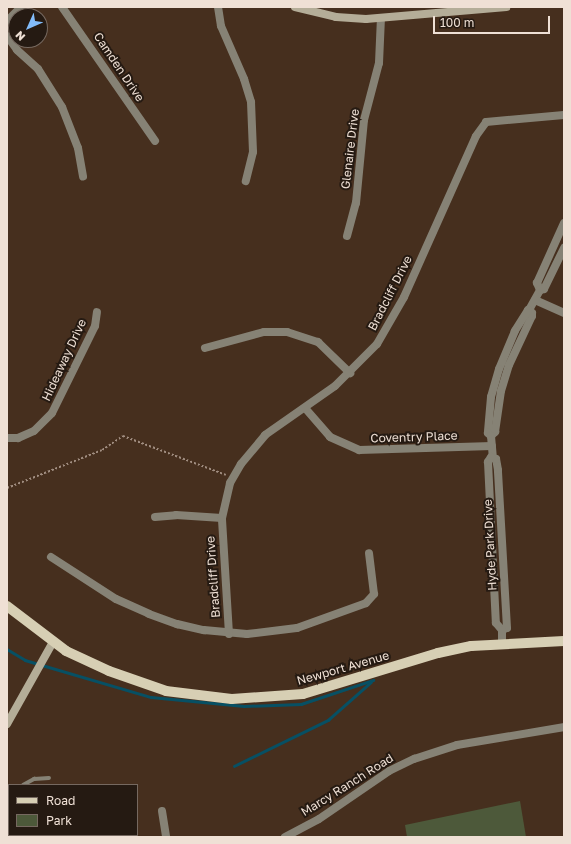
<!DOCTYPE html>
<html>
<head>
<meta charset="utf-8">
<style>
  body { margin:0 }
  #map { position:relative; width:571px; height:844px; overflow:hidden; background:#462f1e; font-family:"Golos Text",sans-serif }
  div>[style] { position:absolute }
  .green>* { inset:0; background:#4d593a }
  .stream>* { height:2.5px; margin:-1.25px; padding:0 1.25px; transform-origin:1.25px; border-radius:1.25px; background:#075064 }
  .path>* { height:1.5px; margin-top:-0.75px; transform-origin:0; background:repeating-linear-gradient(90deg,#a08d80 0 2px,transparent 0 4px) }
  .lane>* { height:4px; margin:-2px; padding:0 2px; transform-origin:2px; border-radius:2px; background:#868275 }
  .street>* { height:8px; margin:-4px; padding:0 4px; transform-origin:4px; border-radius:4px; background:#868275 }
  .secondary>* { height:8px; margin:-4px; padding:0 4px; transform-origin:4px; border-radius:4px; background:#b4ad98 }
  .primary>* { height:10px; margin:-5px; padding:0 5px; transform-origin:5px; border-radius:5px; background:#d7cfb4 }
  span { translate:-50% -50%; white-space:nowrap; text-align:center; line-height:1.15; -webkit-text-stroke:4px #251a12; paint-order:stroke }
  .street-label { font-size:12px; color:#efe0d5 }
  .frame { position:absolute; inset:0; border:8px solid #efe0d5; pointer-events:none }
  .legend { position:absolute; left:8px; top:784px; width:130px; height:52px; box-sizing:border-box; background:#251a12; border:1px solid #766960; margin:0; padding:5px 7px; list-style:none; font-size:12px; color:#efe0d5 }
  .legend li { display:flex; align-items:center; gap:8px; height:20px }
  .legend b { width:20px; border:1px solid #766960 }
  .north { position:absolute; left:8px; top:8px; width:40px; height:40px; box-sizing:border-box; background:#251a12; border:1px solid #766960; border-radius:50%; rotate:225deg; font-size:11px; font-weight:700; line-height:16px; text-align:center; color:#efe0d5 }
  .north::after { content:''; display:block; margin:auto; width:14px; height:18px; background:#82bcfa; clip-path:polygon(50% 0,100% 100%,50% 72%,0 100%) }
  .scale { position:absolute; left:433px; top:16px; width:117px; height:18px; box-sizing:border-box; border:2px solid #efe0d5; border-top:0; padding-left:5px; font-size:12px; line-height:14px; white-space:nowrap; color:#efe0d5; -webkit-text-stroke:3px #251a12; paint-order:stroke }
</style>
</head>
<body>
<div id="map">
  <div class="green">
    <div style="clip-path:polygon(520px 801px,526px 837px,407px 837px,405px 825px)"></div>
  </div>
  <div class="stream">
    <div style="left:7px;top:649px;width:21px;rotate:31deg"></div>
    <div style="left:25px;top:660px;width:131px;rotate:16.4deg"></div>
    <div style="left:151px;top:697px;width:93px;rotate:5.5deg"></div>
    <div style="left:244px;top:706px;width:57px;rotate:-2deg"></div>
    <div style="left:301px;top:704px;width:76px;rotate:-18.4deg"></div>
    <div style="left:234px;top:766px;width:105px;rotate:-26.1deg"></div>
    <div style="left:328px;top:720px;width:57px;rotate:-41.5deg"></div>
  </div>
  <div class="path">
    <div style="left:7px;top:488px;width:102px;rotate:-21.8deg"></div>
    <div style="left:102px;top:450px;width:25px;rotate:-34deg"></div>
    <div style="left:123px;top:436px;width:110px;rotate:20.7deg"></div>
  </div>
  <div class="lane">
    <div style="left:23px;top:785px;width:13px;rotate:-29deg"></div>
    <div style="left:34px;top:779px;width:15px;rotate:-4deg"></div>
    <div style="left:7px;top:793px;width:2px;rotate:-27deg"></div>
  </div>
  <div class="street">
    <div style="left:62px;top:7px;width:163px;rotate:55.2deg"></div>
    <div style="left:218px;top:7px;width:19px;rotate:81deg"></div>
    <div style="left:221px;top:26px;width:58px;rotate:66.5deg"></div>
    <div style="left:244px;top:79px;width:24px;rotate:73deg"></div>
    <div style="left:251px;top:102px;width:50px;rotate:87.7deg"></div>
    <div style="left:253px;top:152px;width:30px;rotate:104deg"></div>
    <div style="left:7px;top:21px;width:20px;rotate:-45deg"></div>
    <div style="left:7px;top:36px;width:17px;rotate:54deg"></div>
    <div style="left:17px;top:50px;width:28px;rotate:42deg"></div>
    <div style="left:38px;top:69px;width:45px;rotate:57.7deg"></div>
    <div style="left:62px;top:107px;width:44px;rotate:68.7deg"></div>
    <div style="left:78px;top:148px;width:29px;rotate:80deg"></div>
    <div style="left:347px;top:236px;width:34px;rotate:-75deg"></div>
    <div style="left:356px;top:203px;width:83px;rotate:-84.5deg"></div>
    <div style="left:364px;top:120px;width:59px;rotate:-75.3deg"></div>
    <div style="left:379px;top:63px;width:45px;rotate:-87.5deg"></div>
    <div style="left:540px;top:290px;width:8px;rotate:-113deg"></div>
    <div style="left:537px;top:283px;width:66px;rotate:-65.8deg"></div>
    <div style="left:535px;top:300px;width:32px;rotate:24deg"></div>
    <div style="left:529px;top:310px;width:23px;rotate:-61deg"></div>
    <div style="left:540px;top:290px;width:4px;rotate:-14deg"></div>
    <div style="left:544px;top:289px;width:46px;rotate:-64deg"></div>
    <div style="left:205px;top:348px;width:61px;rotate:-15.2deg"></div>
    <div style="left:264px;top:332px;width:23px"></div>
    <div style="left:287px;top:332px;width:33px;rotate:18deg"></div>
    <div style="left:318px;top:342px;width:45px;rotate:44.1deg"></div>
    <div style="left:305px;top:408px;width:38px;rotate:49deg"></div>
    <div style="left:330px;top:437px;width:32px;rotate:24deg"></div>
    <div style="left:359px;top:450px;width:133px;rotate:-1.7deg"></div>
    <div style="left:491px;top:436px;width:6px;rotate:-45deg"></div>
    <div style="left:495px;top:432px;width:41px;rotate:-81.7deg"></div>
    <div style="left:501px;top:391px;width:27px;rotate:-73deg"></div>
    <div style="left:509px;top:365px;width:54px;rotate:-64.9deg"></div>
    <div style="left:532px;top:316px;width:3px;rotate:-90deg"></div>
    <div style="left:532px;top:313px;width:5px;rotate:-143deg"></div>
    <div style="left:528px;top:310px;width:25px;rotate:122deg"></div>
    <div style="left:515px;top:331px;width:41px;rotate:112.8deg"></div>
    <div style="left:499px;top:369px;width:29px;rotate:106deg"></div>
    <div style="left:491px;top:397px;width:36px;rotate:95deg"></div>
    <div style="left:488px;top:433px;width:4px;rotate:45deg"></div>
    <div style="left:491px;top:436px;width:21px;rotate:85deg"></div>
    <div style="left:7px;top:438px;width:11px"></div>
    <div style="left:18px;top:438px;width:17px;rotate:-24deg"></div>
    <div style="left:34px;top:431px;width:25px;rotate:-45deg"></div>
    <div style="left:52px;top:413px;width:97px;rotate:-63.7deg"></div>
    <div style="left:95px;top:326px;width:14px;rotate:-82deg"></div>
    <div style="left:155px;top:517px;width:21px;rotate:-5deg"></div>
    <div style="left:176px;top:515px;width:46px;rotate:3.7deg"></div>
    <div style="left:51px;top:557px;width:77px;rotate:32.9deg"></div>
    <div style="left:116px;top:599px;width:36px;rotate:24deg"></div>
    <div style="left:149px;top:614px;width:30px;rotate:20deg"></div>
    <div style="left:177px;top:624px;width:28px;rotate:13deg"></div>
    <div style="left:204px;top:630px;width:43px;rotate:5.3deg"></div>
    <div style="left:247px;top:634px;width:50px;rotate:-6.8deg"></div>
    <div style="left:297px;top:628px;width:73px;rotate:-19.9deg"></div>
    <div style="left:366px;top:603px;width:12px;rotate:-48deg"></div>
    <div style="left:374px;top:594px;width:41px;rotate:-97deg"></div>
    <div style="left:502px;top:630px;width:5px;rotate:-22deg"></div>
    <div style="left:507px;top:628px;width:158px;rotate:-93.3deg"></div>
    <div style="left:498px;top:470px;width:11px;rotate:-100deg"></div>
    <div style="left:496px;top:459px;width:5px;rotate:-158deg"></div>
    <div style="left:491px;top:457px;width:6px;rotate:121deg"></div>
    <div style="left:488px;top:462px;width:161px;rotate:87.2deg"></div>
    <div style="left:496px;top:623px;width:9px;rotate:49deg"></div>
    <div style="left:502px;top:630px;width:14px;rotate:90deg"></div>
    <div style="left:229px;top:634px;width:116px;rotate:-93.5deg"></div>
    <div style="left:222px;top:518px;width:36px;rotate:-77deg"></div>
    <div style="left:230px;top:483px;width:22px;rotate:-60deg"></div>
    <div style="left:241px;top:464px;width:38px;rotate:-50deg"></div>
    <div style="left:265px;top:435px;width:85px;rotate:-35deg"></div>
    <div style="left:335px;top:386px;width:59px;rotate:-45deg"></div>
    <div style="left:377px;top:344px;width:54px;rotate:-60.1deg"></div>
    <div style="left:404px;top:297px;width:176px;rotate:-65.9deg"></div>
    <div style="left:476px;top:136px;width:17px;rotate:-54deg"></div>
    <div style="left:486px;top:122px;width:78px;rotate:-5.1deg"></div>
    <div style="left:162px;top:811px;width:26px;rotate:81deg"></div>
    <div style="left:285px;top:837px;width:38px;rotate:-28deg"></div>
    <div style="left:319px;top:819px;width:85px;rotate:-34.4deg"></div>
    <div style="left:389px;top:771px;width:28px;rotate:-26deg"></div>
    <div style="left:414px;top:759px;width:45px;rotate:-18deg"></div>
    <div style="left:457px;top:745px;width:109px;rotate:-9.5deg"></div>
  </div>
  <div class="secondary">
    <div style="left:295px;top:7px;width:42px;rotate:13.7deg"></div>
    <div style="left:336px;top:17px;width:30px;rotate:4deg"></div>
    <div style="left:366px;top:19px;width:141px;rotate:-4.9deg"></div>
    <div style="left:7px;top:724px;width:94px;rotate:-60.7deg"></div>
  </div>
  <div class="primary">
    <div style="left:7px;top:606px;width:74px;rotate:37.3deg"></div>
    <div style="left:66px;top:651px;width:47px;rotate:24.9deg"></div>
    <div style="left:109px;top:671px;width:60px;rotate:19.3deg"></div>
    <div style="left:166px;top:691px;width:66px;rotate:6.9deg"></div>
    <div style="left:232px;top:699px;width:71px;rotate:-4deg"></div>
    <div style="left:303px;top:694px;width:141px;rotate:-16.9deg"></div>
    <div style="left:438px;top:653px;width:34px;rotate:-12deg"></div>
    <div style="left:471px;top:646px;width:93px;rotate:-3.1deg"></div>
  </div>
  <div class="street-label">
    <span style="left:119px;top:67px;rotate:56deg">Camden Drive</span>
    <span style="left:350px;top:149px;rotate:-83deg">Glenaire Drive</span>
    <span style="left:390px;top:293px;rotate:-63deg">Bradcliff Drive</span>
    <span style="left:64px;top:360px;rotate:-65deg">Hideaway Drive</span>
    <span style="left:414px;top:437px;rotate:-2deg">Coventry Place</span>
    <span style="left:490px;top:545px;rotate:-93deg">Hyde Park Drive</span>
    <span style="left:213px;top:577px;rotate:-94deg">Bradcliff Drive</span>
    <span style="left:343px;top:668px;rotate:-16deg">Newport Avenue</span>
    <span style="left:347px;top:785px;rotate:-32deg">Marcy Ranch Road</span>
  </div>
  <div class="frame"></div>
  <ul class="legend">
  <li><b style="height:5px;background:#d7cfb4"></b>Road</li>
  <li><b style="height:11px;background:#4d593a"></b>Park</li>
  </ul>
  <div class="north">N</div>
  <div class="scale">100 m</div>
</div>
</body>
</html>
